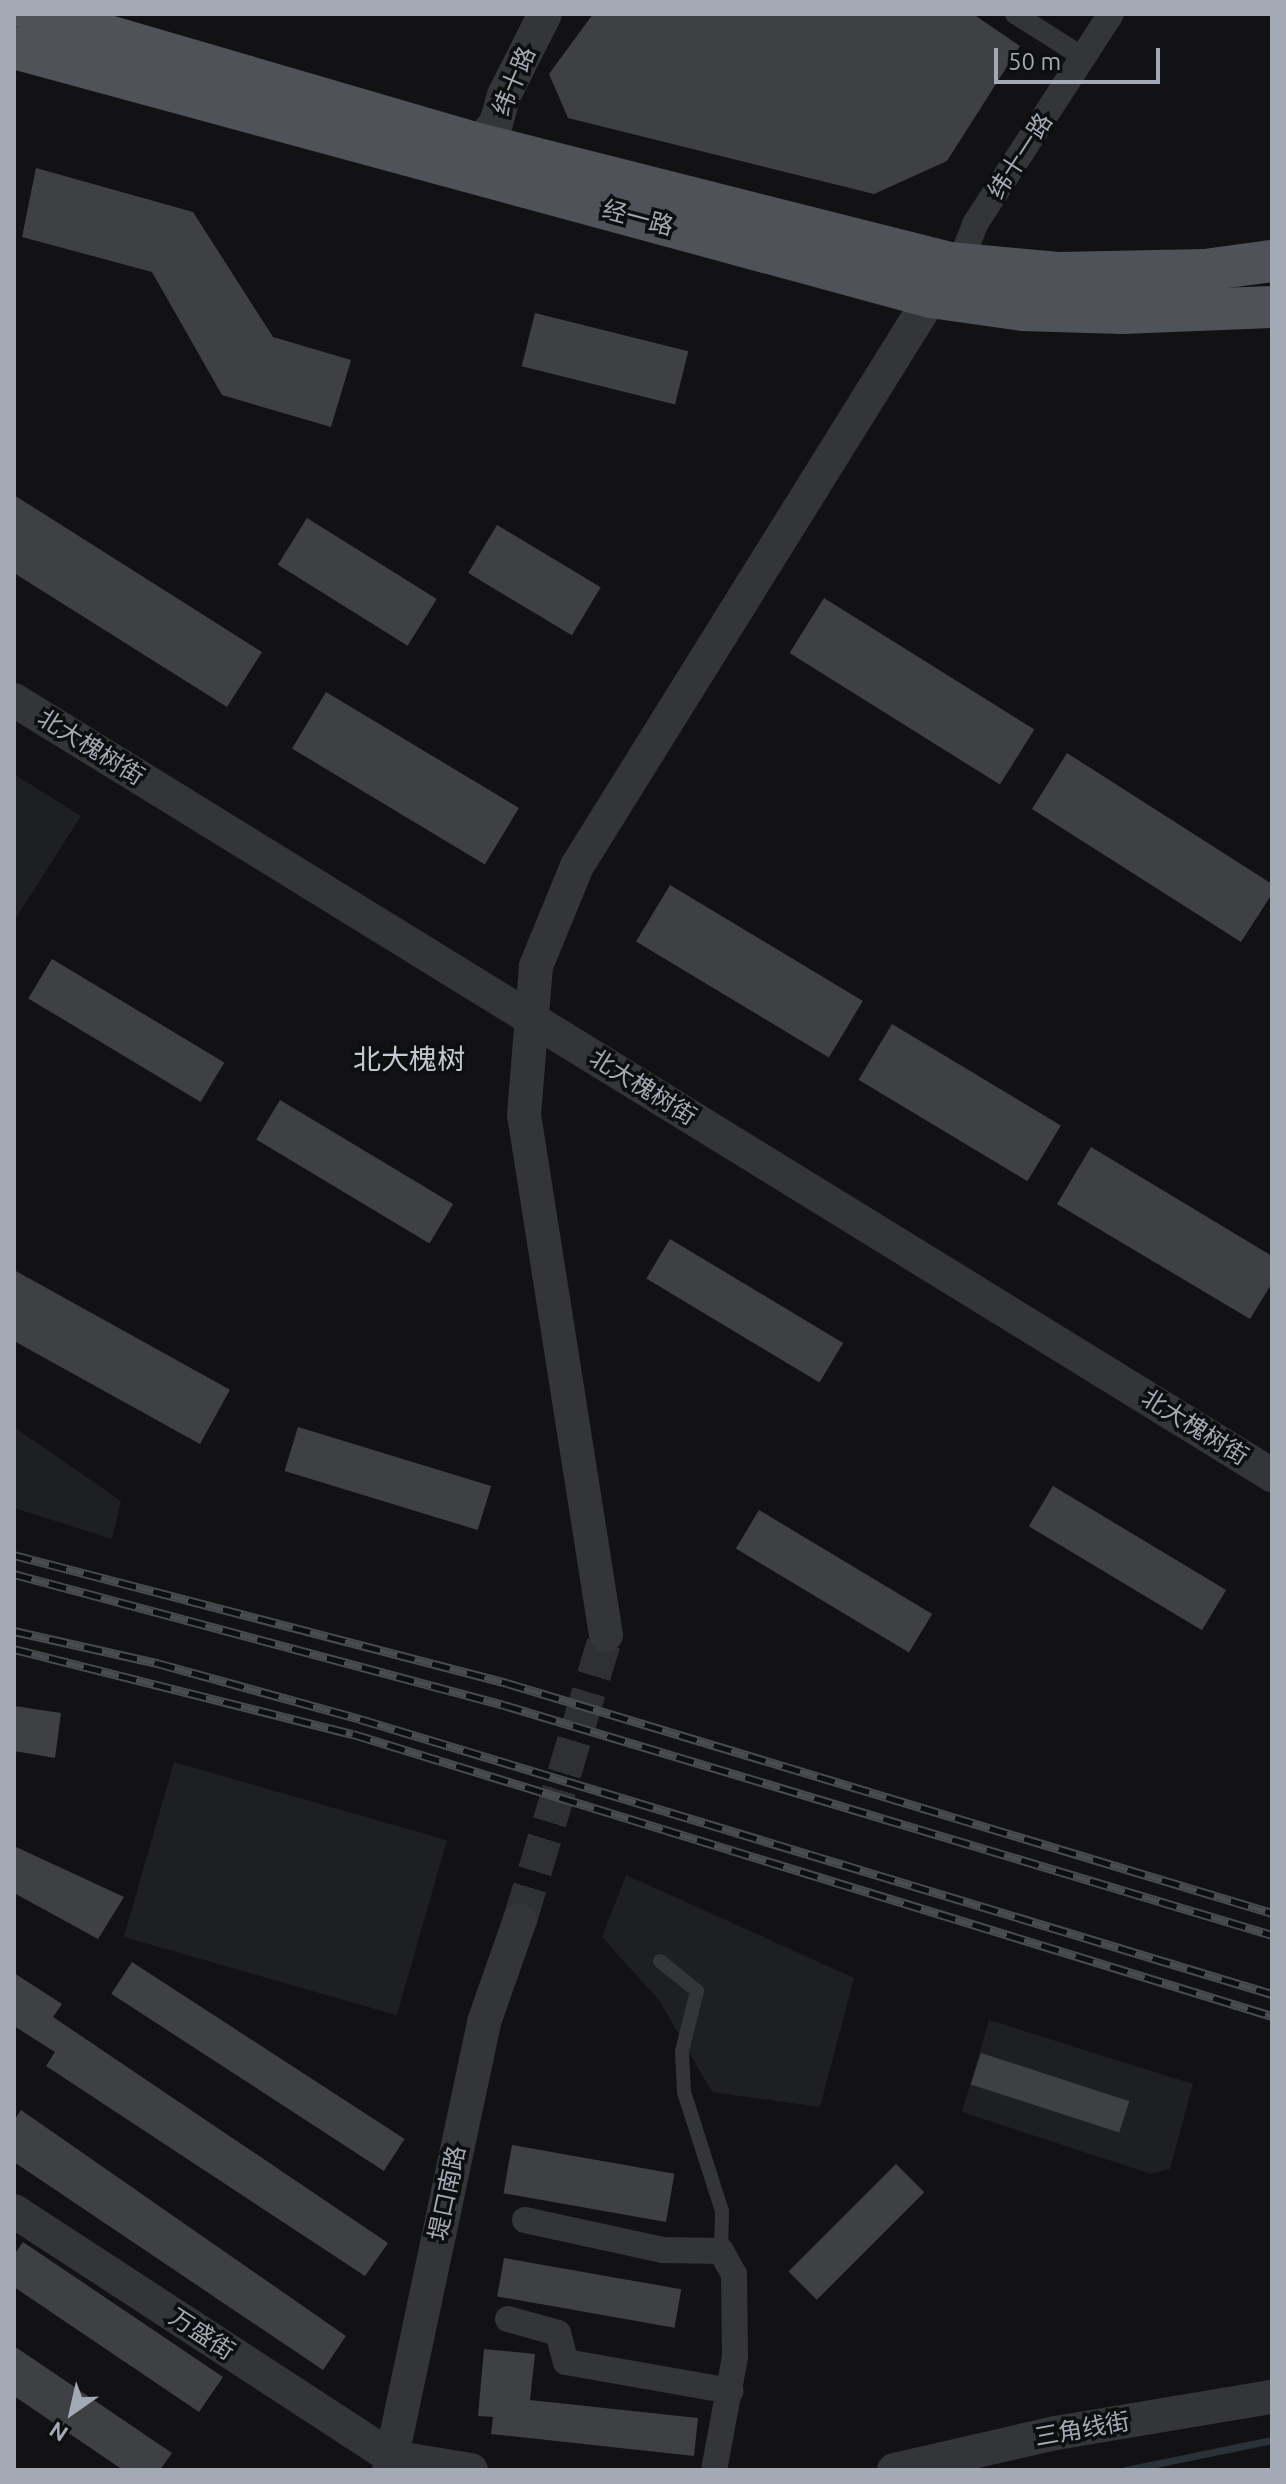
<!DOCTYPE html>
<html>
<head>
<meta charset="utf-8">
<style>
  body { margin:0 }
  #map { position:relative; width:1286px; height:2484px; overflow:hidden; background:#121214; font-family:Ubuntu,"Noto Sans SC",sans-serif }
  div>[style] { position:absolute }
  .built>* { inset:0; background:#1e1f21; transform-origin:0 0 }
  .stream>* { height:7px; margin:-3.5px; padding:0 3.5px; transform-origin:3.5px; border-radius:3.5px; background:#293238 }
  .building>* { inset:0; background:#3e4044; transform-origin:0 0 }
  .tertiary-tunnel>* { height:34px; margin-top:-17px; transform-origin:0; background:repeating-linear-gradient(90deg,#2f3034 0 34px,transparent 0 51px) }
  .service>* { height:14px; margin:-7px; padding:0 7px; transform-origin:7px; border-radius:7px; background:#333539 }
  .pedestrian>* { height:20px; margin:-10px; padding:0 10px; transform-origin:10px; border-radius:10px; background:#333539 }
  .minor>* { height:26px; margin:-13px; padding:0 13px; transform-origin:13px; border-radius:13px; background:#333539 }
  .tertiary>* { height:34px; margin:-17px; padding:0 17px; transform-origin:17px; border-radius:17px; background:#333539 }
  .primary>* { height:42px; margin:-21px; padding:0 21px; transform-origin:21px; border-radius:21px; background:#4f5258 }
  .rail>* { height:9px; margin-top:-4.5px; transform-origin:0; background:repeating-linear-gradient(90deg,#0d0e0f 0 18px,#484b50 0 36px); box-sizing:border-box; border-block:2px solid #484b50 }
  span { translate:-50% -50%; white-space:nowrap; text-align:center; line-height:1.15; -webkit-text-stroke:7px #0d0e0f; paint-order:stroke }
  .street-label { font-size:24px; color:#a4aab5 }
  .quarter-label { font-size:28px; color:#c5c8d1 }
  .frame { position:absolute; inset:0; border:16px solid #a4aab5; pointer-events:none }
  .north { position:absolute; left:32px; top:2372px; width:80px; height:80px; -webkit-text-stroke:6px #0d0e0f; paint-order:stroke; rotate:214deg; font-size:22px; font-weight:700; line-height:32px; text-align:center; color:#a4aab5 }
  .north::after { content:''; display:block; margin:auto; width:28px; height:36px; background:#a4aab5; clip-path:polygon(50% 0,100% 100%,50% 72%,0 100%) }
  .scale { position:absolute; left:994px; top:48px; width:166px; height:36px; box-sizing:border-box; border:4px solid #a4aab5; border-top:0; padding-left:10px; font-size:24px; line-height:28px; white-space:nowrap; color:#a4aab5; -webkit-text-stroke:6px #0d0e0f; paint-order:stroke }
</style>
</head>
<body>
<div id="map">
  <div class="built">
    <div style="clip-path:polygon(14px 774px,81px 816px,14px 921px)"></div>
    <div style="clip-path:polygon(14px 1427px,121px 1501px,112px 1539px,14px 1508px)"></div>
    <div style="left:174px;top:1762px;width:284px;height:182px;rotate:16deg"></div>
    <div style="clip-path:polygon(626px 1875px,854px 1978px,820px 2107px,712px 2092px,659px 2000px,602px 1937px)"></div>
    <div style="clip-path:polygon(989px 2020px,1193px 2084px,1170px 2169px,1151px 2174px,962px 2112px)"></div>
  </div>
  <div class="stream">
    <div style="left:1126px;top:2470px;width:149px;rotate:-11.6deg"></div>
  </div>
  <div class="building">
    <div style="clip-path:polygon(593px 14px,973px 14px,1020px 46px,947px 161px,874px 194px,568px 118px,549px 74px)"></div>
    <div style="clip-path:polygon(36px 168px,193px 212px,273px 337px,351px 360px,331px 427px,222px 395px,152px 272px,22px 237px)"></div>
    <div style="left:535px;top:313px;width:158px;height:55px;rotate:14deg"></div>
    <div style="clip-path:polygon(14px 495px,262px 652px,227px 707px,14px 573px)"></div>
    <div style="left:307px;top:518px;width:153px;height:55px;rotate:32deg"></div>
    <div style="left:497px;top:525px;width:121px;height:56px;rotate:31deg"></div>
    <div style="left:824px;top:598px;width:248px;height:65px;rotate:32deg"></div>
    <div style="left:326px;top:692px;width:225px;height:66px;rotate:31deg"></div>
    <div style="clip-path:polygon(1067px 753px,1272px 884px,1272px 894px,1241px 942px,1032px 809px)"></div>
    <div style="left:670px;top:885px;width:225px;height:66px;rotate:31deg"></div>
    <div style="left:52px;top:959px;width:201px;height:46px;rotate:31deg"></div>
    <div style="left:892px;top:1024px;width:197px;height:65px;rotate:31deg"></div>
    <div style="left:280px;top:1100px;width:202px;height:46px;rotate:31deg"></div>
    <div style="clip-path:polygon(1091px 1147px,1272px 1256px,1272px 1283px,1250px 1319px,1057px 1204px)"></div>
    <div style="left:670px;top:1239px;width:202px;height:46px;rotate:31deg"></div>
    <div style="left:14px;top:1270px;width:247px;height:62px;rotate:29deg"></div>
    <div style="left:298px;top:1427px;width:202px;height:46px;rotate:17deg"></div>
    <div style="left:1053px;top:1486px;width:202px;height:47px;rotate:31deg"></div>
    <div style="left:759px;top:1510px;width:202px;height:45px;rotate:31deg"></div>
    <div style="clip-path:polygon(14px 1706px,61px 1713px,55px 1758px,14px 1751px)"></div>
    <div style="clip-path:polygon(14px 1846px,124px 1897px,98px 1939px,14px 1893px)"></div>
    <div style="left:132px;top:1962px;width:325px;height:38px;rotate:33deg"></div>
    <div style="clip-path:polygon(14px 1973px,62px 2004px,53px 2017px,388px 2243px,365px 2276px,46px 2066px,55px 2052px,14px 2026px)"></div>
    <div style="left:981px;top:2053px;width:156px;height:33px;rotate:18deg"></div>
    <div style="clip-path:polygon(21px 2110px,346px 2336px,323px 2370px,14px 2162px,14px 2120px)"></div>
    <div style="left:512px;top:2145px;width:165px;height:49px;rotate:10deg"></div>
    <div style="left:896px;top:2164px;width:40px;height:152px;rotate:45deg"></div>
    <div style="clip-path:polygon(23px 2242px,223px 2377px,199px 2412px,14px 2287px,14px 2255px)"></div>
    <div style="left:504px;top:2258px;width:180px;height:39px;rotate:10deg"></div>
    <div style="clip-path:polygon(14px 2346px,172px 2453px,160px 2470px,123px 2470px,14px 2396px)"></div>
    <div style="clip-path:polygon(484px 2349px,535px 2354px,530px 2400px,698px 2418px,694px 2456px,491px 2434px,493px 2417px,478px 2416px)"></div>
  </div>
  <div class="tertiary-tunnel">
    <div style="left:520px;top:1920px;width:298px;rotate:-73.2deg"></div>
  </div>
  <div class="service">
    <div style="left:660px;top:1961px;width:48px;rotate:39deg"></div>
    <div style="left:697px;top:1991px;width:62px;rotate:104deg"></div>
    <div style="left:682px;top:2051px;width:41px;rotate:87.2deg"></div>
    <div style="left:684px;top:2092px;width:125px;rotate:72.3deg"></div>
    <div style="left:722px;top:2211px;width:40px;rotate:91.4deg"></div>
  </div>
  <div class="pedestrian">
    <div style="left:1015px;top:14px;width:80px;rotate:32.3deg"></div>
  </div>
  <div class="minor">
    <div style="left:947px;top:269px;width:23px;rotate:-43deg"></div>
    <div style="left:964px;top:253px;width:31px;rotate:-69deg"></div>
    <div style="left:975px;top:224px;width:250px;rotate:-57.1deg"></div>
    <div style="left:525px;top:2220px;width:141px;rotate:12.3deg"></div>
    <div style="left:663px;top:2250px;width:58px;rotate:1deg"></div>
    <div style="left:721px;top:2251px;width:26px;rotate:61deg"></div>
    <div style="left:734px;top:2274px;width:83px;rotate:89.3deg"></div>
    <div style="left:735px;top:2357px;width:115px;rotate:100.5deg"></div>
    <div style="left:508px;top:2319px;width:52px;rotate:15.6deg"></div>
    <div style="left:558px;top:2333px;width:30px;rotate:75deg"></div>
    <div style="left:566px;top:2362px;width:167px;rotate:10deg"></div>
  </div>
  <div class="tertiary">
    <div style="left:479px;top:144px;width:27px;rotate:-51deg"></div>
    <div style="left:496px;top:123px;width:29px;rotate:-74deg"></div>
    <div style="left:504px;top:95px;width:91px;rotate:-63.2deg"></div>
    <div style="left:14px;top:700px;width:1478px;rotate:31.64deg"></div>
    <div style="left:606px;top:1635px;width:526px;rotate:-98.96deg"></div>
    <div style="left:524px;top:1115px;width:149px;rotate:-85.4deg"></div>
    <div style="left:536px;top:966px;width:108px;rotate:-67.7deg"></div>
    <div style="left:577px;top:866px;width:670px;rotate:-58.11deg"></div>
    <div style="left:14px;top:2211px;width:450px;rotate:33.1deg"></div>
    <div style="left:391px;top:2457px;width:81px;rotate:9.2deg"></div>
    <div style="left:389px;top:2470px;width:458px;rotate:-78deg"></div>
    <div style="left:484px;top:2022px;width:108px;rotate:-70.6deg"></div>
    <div style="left:894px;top:2470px;width:166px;rotate:-12.9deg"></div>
    <div style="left:1056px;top:2433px;width:219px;rotate:-9.5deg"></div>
  </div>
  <div class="primary">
    <div style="left:33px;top:14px;width:465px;rotate:16.3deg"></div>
    <div style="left:479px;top:144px;width:486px;rotate:14.2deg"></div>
    <div style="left:950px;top:263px;width:108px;rotate:5.3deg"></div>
    <div style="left:1058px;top:273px;width:147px;rotate:-1.2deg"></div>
    <div style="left:1205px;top:270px;width:68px;rotate:-7.7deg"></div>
    <div style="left:14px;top:48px;width:950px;rotate:15.19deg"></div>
    <div style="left:931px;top:297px;width:93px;rotate:8deg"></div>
    <div style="left:1023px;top:310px;width:99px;rotate:1.7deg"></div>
    <div style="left:1122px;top:313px;width:150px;rotate:-2.3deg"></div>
  </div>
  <div class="rail">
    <div style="left:14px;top:1555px;width:509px;rotate:14.55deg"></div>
    <div style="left:507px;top:1683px;width:799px;rotate:16.73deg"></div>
    <div style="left:14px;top:1574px;width:507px;rotate:14.97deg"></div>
    <div style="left:504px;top:1705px;width:802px;rotate:16.67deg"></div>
    <div style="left:14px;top:1631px;width:147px;rotate:12.6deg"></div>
    <div style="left:157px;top:1663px;width:211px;rotate:15.4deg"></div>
    <div style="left:360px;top:1719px;width:953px;rotate:16.78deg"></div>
    <div style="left:14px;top:1649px;width:349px;rotate:14.1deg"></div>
    <div style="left:353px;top:1734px;width:961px;rotate:17.06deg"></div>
  </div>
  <div class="street-label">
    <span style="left:514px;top:81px;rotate:-67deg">纬十路</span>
    <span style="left:1020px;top:156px;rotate:-57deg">纬十一路</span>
    <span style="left:638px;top:218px;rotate:15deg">经一路</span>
    <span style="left:91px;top:747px;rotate:32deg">北大槐树街</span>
    <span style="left:643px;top:1087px;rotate:32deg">北大槐树街</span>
    <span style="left:1195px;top:1427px;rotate:32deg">北大槐树街</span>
    <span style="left:447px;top:2193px;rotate:-78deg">堤口南路</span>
    <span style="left:202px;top:2334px;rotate:33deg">万盛街</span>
    <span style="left:1082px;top:2429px;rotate:-10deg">三角线街</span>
  </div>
  <div class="quarter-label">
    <span style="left:409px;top:1059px">北大槐树</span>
  </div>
  <div class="frame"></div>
  <div class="north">N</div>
  <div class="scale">50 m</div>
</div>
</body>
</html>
